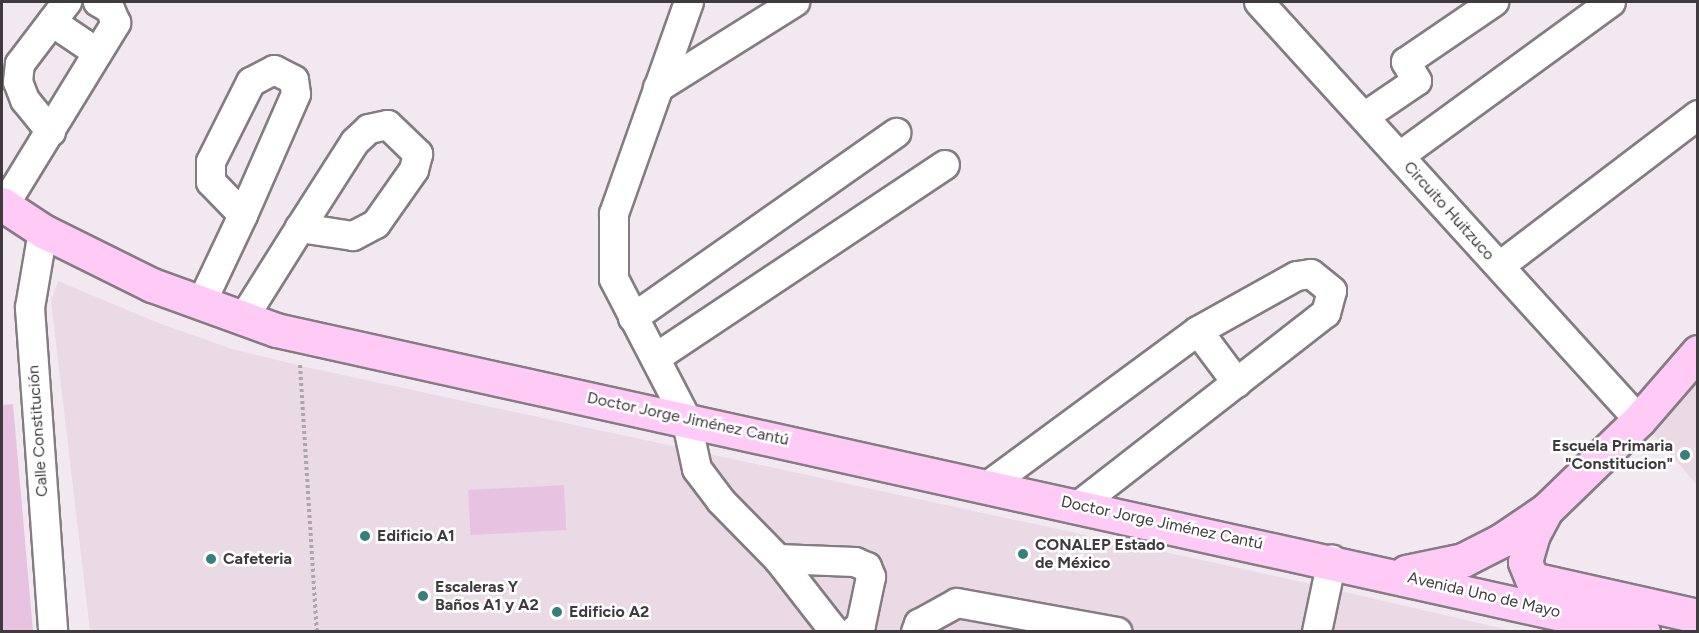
<!DOCTYPE html>
<html>
<head>
<meta charset="utf-8">
<style>
  body { margin:0 }
  #map { position:relative; width:1699px; height:633px; overflow:hidden; background:#f2e9f0; font-family:Figtree,sans-serif }
  div>[style] { position:absolute }
  .built>* { inset:0; background:#eadae6 }
  .green>* { inset:0; background:#e8c3e1; transform-origin:0 0 }
  .path>* { height:4px; margin-top:-2px; transform-origin:0; background:repeating-linear-gradient(90deg,#aca5aa 0 3px,transparent 0 6px) }
  .roads { filter:drop-shadow(2px 0 #847c82) drop-shadow(-2px 0 #847c82) drop-shadow(0 2px #847c82) drop-shadow(0 -2px #847c82) }
  .minor>* { height:28px; margin:-14px; padding:0 14px; transform-origin:14px; border-radius:14px; background:#fff }
  .major>* { height:33px; margin:-16.5px; padding:0 16.5px; transform-origin:16.5px; border-radius:16.5px; background:#ffcaf6 }
  .dots>* { width:16px; height:16px; translate:-50% -50%; box-sizing:border-box; border:3px solid #fff; border-radius:50% }
  span { translate:-50% -50%; white-space:nowrap; text-align:center; line-height:1.15; -webkit-text-stroke:5px #fff; paint-order:stroke }
  .street-label { font-size:16px; color:#3e3a3d }
  .poi-label { font-size:16px; color:#3e3a3d; font-weight:700 }
  .right { translate:-100% -50%; text-align:right }
  .left { translate:0 -50%; text-align:left }
  .frame { position:absolute; inset:0; border:3px solid #3e3a3d; pointer-events:none }
</style>
</head>
<body>
<div id="map">
  <div class="built">
    <div style="clip-path:polygon(58px 281px,156px 322px,232px 349px,306px 367px,1289px 579px,1513px 631px,90px 631px,51px 301px)"></div>
    <div style="clip-path:polygon(1697px 368px,1697px 485px,1646px 426px)"></div>
  </div>
  <div class="green">
    <div style="clip-path:polygon(13px 404px,33px 631px,2px 631px,2px 405px)"></div>
    <div style="left:564px;top:485px;width:45px;height:96px;rotate:87deg"></div>
  </div>
  <div class="path">
    <div style="left:300px;top:365px;width:268px;rotate:86.4deg"></div>
  </div>
  <div class="roads">
    <div class="minor">
      <div style="left:689px;top:2px;width:225px;rotate:109.5deg"></div>
      <div style="left:614px;top:214px;width:65px;rotate:90deg"></div>
      <div style="left:614px;top:279px;width:157px;rotate:62.6deg"></div>
      <div style="left:686px;top:418px;width:52px;rotate:77.8deg"></div>
      <div style="left:697px;top:469px;width:40px;rotate:53deg"></div>
      <div style="left:721px;top:501px;width:81px;rotate:45.5deg"></div>
      <div style="left:778px;top:559px;width:93px;rotate:52deg"></div>
      <div style="left:1259px;top:2px;width:565px;rotate:47.73deg"></div>
      <div style="left:52px;top:22px;width:55px;rotate:34deg"></div>
      <div style="left:658px;top:88px;width:162px;rotate:-32.1deg"></div>
      <div style="left:1364px;top:117px;width:64px;rotate:-34.2deg"></div>
      <div style="left:1417px;top:81px;width:22px;rotate:-120deg"></div>
      <div style="left:1406px;top:62px;width:107px;rotate:-34.3deg"></div>
      <div style="left:51px;top:132px;width:41px;rotate:-129.1deg"></div>
      <div style="left:25px;top:100px;width:19px;rotate:-111deg"></div>
      <div style="left:18px;top:82px;width:18px;rotate:-84deg"></div>
      <div style="left:20px;top:64px;width:78px;rotate:-52.8deg"></div>
      <div style="left:1400px;top:156px;width:261px;rotate:-36.1deg"></div>
      <div style="left:4px;top:206px;width:215px;rotate:-58.5deg"></div>
      <div style="left:116px;top:23px;width:15px;rotate:-113deg"></div>
      <div style="left:110px;top:9px;width:14px;rotate:-150deg"></div>
      <div style="left:43px;top:231px;width:78px;rotate:99.6deg"></div>
      <div style="left:30px;top:308px;width:325px;rotate:85.9deg"></div>
      <div style="left:1500px;top:266px;width:249px;rotate:-37.3deg"></div>
      <div style="left:201px;top:304px;width:98px;rotate:-64.7deg"></div>
      <div style="left:243px;top:215px;width:132px;rotate:-66.3deg"></div>
      <div style="left:296px;top:94px;width:14px;rotate:-98deg"></div>
      <div style="left:294px;top:80px;width:22px;rotate:-153deg"></div>
      <div style="left:274px;top:70px;width:26px;rotate:152deg"></div>
      <div style="left:251px;top:82px;width:89px;rotate:116.6deg"></div>
      <div style="left:211px;top:162px;width:20px;rotate:90deg"></div>
      <div style="left:211px;top:182px;width:46px;rotate:45.9deg"></div>
      <div style="left:633px;top:318px;width:322px;rotate:-35.1deg"></div>
      <div style="left:243px;top:319px;width:107px;rotate:-57.9deg"></div>
      <div style="left:300px;top:228px;width:102px;rotate:-57.4deg"></div>
      <div style="left:355px;top:142px;width:19px;rotate:-43deg"></div>
      <div style="left:369px;top:129px;width:19px;rotate:-12deg"></div>
      <div style="left:388px;top:125px;width:42px;rotate:44deg"></div>
      <div style="left:418px;top:154px;width:16px;rotate:104deg"></div>
      <div style="left:414px;top:170px;width:66px;rotate:125.1deg"></div>
      <div style="left:376px;top:224px;width:26px;rotate:152deg"></div>
      <div style="left:353px;top:236px;width:54px;rotate:-171.4deg"></div>
      <div style="left:1198px;top:331px;width:65px;rotate:53.1deg"></div>
      <div style="left:657px;top:357px;width:346px;rotate:-33.7deg"></div>
      <div style="left:989px;top:485px;width:260px;rotate:-36.4deg"></div>
      <div style="left:1198px;top:331px;width:113px;rotate:-29.1deg"></div>
      <div style="left:1297px;top:276px;width:14px;rotate:-8deg"></div>
      <div style="left:1311px;top:274px;width:27px;rotate:39deg"></div>
      <div style="left:1332px;top:291px;width:23px;rotate:105deg"></div>
      <div style="left:1326px;top:313px;width:313px;rotate:142.1deg"></div>
      <div style="left:778px;top:559px;width:77px;rotate:2.2deg"></div>
      <div style="left:855px;top:562px;width:13px;rotate:23deg"></div>
      <div style="left:867px;top:567px;width:11px;rotate:68deg"></div>
      <div style="left:871px;top:577px;width:49px;rotate:101.8deg"></div>
      <div style="left:861px;top:625px;width:11px;rotate:139deg"></div>
      <div style="left:916px;top:632px;width:9px;rotate:-69deg"></div>
      <div style="left:919px;top:624px;width:43px;rotate:-28.9deg"></div>
      <div style="left:957px;top:603px;width:163px;rotate:10.3deg"></div>
      <div style="left:1317px;top:632px;width:74px;rotate:-78.2deg"></div>
    </div>
    <div class="major">
      <div style="left:2px;top:204px;width:49px;rotate:33.4deg"></div>
      <div style="left:43px;top:231px;width:122px;rotate:26.4deg"></div>
      <div style="left:152px;top:285px;width:132px;rotate:19.9deg"></div>
      <div style="left:276px;top:330px;width:1400px;rotate:12.46deg"></div>
      <div style="left:1546px;top:510px;width:27px;rotate:118deg"></div>
      <div style="left:1533px;top:534px;width:29px;rotate:106deg"></div>
      <div style="left:1525px;top:562px;width:18px;rotate:68deg"></div>
      <div style="left:1532px;top:579px;width:170px;rotate:12.6deg"></div>
      <div style="left:1406px;top:572px;width:58px;rotate:-11.9deg"></div>
      <div style="left:1463px;top:560px;width:44px;rotate:-27.1deg"></div>
      <div style="left:1502px;top:540px;width:53px;rotate:-34.3deg"></div>
      <div style="left:1546px;top:510px;width:129px;rotate:-44.1deg"></div>
      <div style="left:1639px;top:420px;width:90px;rotate:-49.1deg"></div>
    </div>
  </div>
  <div class="dots">
    <div style="left:1685px;top:455px;background:#367f7f"></div>
    <div style="left:365px;top:536px;background:#367f7f"></div>
    <div style="left:1023px;top:554px;background:#367f7f"></div>
    <div style="left:211px;top:559px;background:#367f7f"></div>
    <div style="left:423px;top:596px;background:#367f7f"></div>
    <div style="left:557px;top:612px;background:#367f7f"></div>
  </div>
  <div class="street-label">
    <span style="left:1449px;top:211px;rotate:48deg">Circuito Huitzuco</span>
    <span style="left:688px;top:419px;rotate:12deg">Doctor Jorge Jiménez Cantú</span>
    <span style="left:38px;top:431px;rotate:-94deg">Calle Constitución</span>
    <span style="left:1162px;top:523px;rotate:12deg">Doctor Jorge Jiménez Cantú</span>
    <span style="left:1484px;top:595px;rotate:13deg">Avenida Uno de Mayo</span>
  </div>
  <div class="poi-label">
    <span class="right" style="left:1673px;top:455px">Escuela Primaria<br>"Constitucion"</span>
    <span class="left" style="left:377px;top:536px">Edificio A1</span>
    <span class="left" style="left:1035px;top:554px">CONALEP Estado<br>de México</span>
    <span class="left" style="left:223px;top:559px">Cafeteria</span>
    <span class="left" style="left:435px;top:596px">Escaleras Y<br>Baños A1 y A2</span>
    <span class="left" style="left:569px;top:612px">Edificio A2</span>
  </div>
  <div class="frame"></div>
</div>
</body>
</html>
